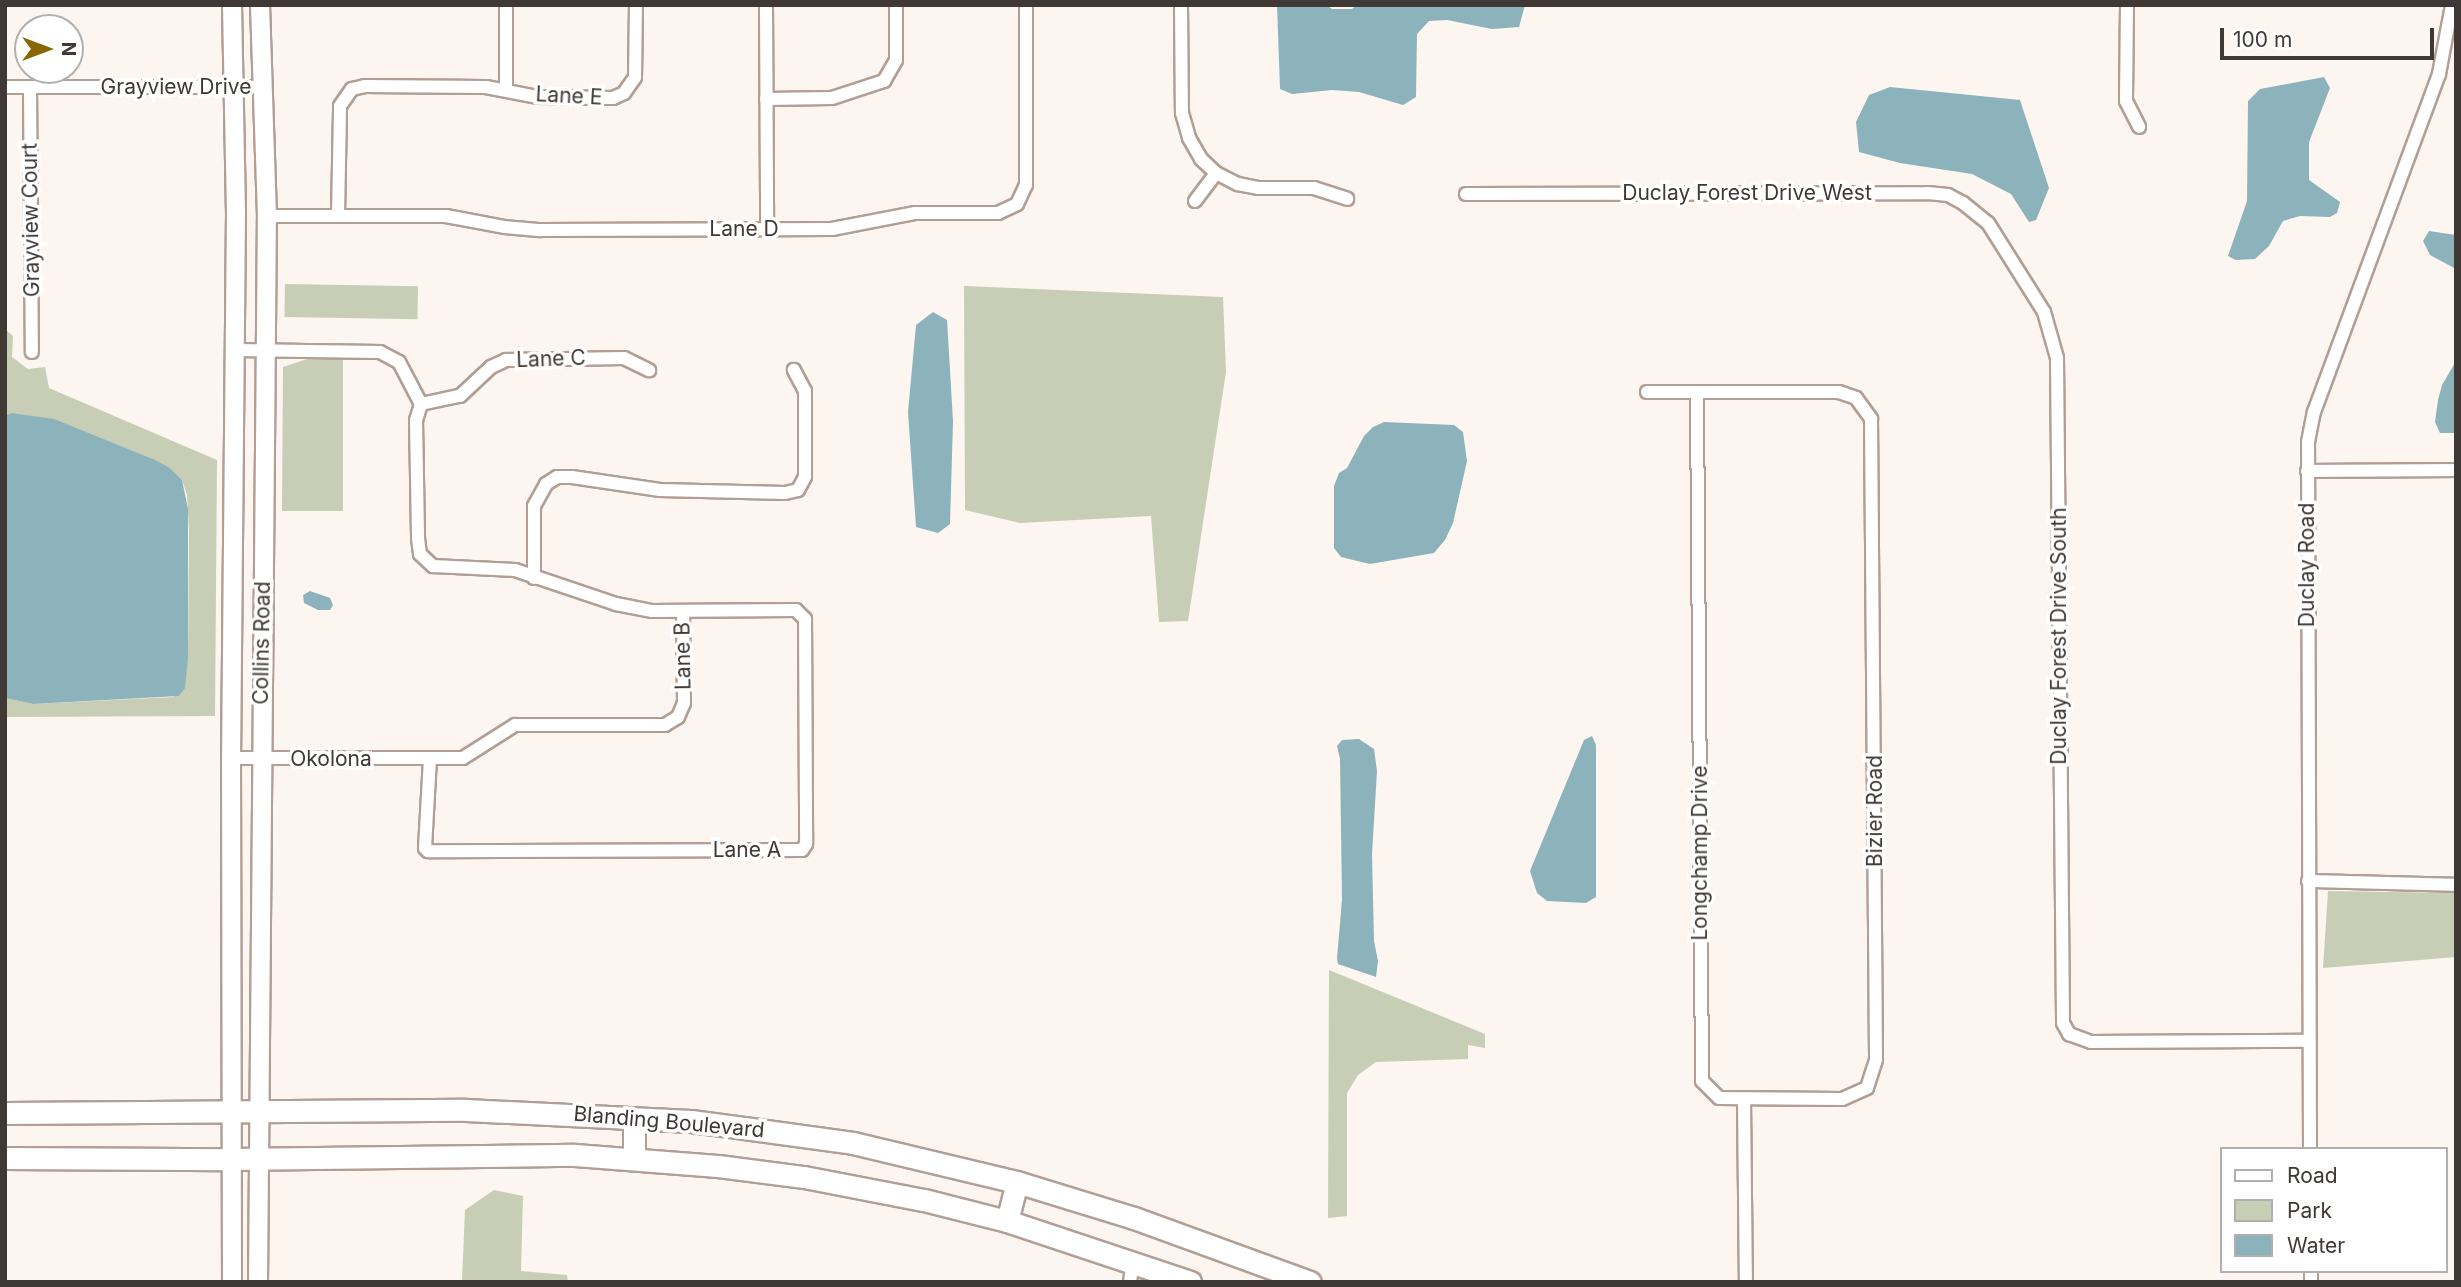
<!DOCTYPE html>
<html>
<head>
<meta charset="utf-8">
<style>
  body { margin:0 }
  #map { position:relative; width:2461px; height:1287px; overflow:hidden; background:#fdf5f0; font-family:Inter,sans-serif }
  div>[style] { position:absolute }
  .green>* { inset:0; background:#c8cdb5; transform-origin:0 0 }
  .water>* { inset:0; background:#8cb3bb }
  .roads { filter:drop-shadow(2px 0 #b19f95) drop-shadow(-2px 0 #b19f95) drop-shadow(0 2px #b19f95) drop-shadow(0 -2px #b19f95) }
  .street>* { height:12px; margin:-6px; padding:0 6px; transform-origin:6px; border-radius:6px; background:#fff }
  .secondary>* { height:18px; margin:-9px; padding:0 9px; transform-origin:9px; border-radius:9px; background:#fff }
  .primary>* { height:21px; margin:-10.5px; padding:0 10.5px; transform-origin:10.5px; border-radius:10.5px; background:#fff }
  span { translate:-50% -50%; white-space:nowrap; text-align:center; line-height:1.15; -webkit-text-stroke:7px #fff; paint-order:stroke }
  .street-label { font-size:21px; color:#3f3834 }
  .frame { position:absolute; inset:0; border:7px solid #3f3834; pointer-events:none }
  .legend { position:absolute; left:2220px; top:1147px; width:228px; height:126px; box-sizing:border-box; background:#fff; border:2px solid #b2afae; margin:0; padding:9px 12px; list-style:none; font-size:21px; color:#3f3834 }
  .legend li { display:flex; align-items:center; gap:14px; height:35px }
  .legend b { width:35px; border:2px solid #b2afae }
  .north { position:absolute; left:14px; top:14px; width:70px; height:70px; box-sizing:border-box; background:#fff; border:2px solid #b2afae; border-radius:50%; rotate:90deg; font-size:19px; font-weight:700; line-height:28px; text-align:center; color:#3f3834 }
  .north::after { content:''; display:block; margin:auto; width:24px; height:32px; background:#8a6705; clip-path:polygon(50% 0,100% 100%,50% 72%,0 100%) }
  .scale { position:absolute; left:2220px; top:28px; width:214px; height:32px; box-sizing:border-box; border:4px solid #3f3834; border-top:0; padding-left:9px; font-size:21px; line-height:24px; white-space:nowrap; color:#3f3834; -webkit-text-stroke:5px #fff; paint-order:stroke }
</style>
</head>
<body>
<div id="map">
  <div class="green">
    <div style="left:285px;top:284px;width:133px;height:33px;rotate:1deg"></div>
    <div style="clip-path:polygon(964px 286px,1223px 297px,1226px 372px,1188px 621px,1159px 622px,1151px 516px,1020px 523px,965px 510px)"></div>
    <div style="clip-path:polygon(5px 329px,13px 336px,12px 357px,28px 369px,45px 367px,49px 388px,217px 460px,215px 716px,5px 717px,5px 698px,33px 704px,174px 697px,188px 658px,189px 530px,187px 495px,182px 480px,170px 468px,11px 413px,5px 416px)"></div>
    <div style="clip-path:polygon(313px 357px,343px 358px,343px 511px,282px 511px,283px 367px)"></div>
    <div style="clip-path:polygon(2328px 891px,2456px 893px,2456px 957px,2323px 968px)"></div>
    <div style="clip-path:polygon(1329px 970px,1485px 1034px,1485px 1048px,1468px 1045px,1468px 1059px,1376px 1062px,1358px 1075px,1347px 1093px,1347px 1216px,1328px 1218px)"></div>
    <div style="clip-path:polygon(494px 1190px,523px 1196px,521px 1271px,567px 1275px,568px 1282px,462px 1282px,465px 1210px)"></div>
  </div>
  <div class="water">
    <div style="clip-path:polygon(1277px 5px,1327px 5px,1332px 9px,1352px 9px,1357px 5px,1525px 5px,1519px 27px,1492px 29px,1447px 20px,1429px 21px,1417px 34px,1416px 97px,1403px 105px,1359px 92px,1332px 90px,1292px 94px,1280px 89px)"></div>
    <div style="clip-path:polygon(2324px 77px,2330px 88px,2309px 142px,2309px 180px,2340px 202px,2337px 213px,2330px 217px,2300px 216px,2283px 221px,2269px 246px,2255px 259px,2236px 260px,2228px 256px,2247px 201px,2248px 101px,2260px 89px)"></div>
    <div style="clip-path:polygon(1890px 87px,2020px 100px,2049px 188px,2036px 220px,2029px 222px,2011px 194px,1972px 174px,1900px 163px,1859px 152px,1856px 122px,1869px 95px)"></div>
    <div style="clip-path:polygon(2429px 231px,2456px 235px,2456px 269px,2430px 255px,2423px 241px)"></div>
    <div style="clip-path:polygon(933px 312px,947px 320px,953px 421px,950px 524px,938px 533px,916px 527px,908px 412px,916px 325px)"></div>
    <div style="clip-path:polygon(2456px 361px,2456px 433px,2440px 433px,2435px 422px,2438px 400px,2442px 385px)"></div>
    <div style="clip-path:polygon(11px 413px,54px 419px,155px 460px,170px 468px,182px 480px,188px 509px,188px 658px,185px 688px,179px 696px,33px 704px,5px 698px,5px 416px)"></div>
    <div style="clip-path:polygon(1384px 422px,1454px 425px,1463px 432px,1467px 461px,1453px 523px,1445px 540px,1434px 553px,1370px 564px,1341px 557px,1334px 548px,1334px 486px,1339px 473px,1347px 468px,1364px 436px,1373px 427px)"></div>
    <div style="clip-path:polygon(310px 591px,330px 598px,333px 605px,330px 610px,318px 610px,304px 603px,303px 595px)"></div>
    <div style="clip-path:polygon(1592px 736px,1596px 745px,1596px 897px,1586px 903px,1547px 901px,1537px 893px,1530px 871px,1584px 740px)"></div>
    <div style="clip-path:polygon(1359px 739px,1374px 749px,1377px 771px,1372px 854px,1374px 941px,1378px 961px,1376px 977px,1338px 964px,1337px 958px,1342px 900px,1340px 759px,1337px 746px,1342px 740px)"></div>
  </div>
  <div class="roads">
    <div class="street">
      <div style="left:766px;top:5px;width:224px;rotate:89.7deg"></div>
      <div style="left:1181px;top:5px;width:108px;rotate:89.5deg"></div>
      <div style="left:1182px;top:113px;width:26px;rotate:74deg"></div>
      <div style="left:1189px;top:138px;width:24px;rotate:60deg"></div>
      <div style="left:1201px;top:159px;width:21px;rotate:43deg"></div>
      <div style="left:1216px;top:173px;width:25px;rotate:27deg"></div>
      <div style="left:1238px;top:184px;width:20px;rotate:11deg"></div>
      <div style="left:1258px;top:188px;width:56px"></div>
      <div style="left:1314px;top:188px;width:35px;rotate:18deg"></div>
      <div style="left:2127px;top:5px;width:96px;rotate:90.6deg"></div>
      <div style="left:2126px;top:101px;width:29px;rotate:63deg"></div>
      <div style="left:5px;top:87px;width:258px"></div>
      <div style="left:30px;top:87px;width:265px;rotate:89.6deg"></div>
      <div style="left:506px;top:89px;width:84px;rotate:-90deg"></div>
      <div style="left:766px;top:99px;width:66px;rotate:-0.9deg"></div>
      <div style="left:832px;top:98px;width:55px;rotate:-18.1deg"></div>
      <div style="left:884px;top:81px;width:24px;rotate:-60deg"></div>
      <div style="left:896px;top:60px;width:55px;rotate:-90deg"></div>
      <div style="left:1466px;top:194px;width:462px;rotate:-0.1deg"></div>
      <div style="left:1928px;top:193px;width:20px;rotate:6deg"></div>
      <div style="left:1948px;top:195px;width:17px;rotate:28deg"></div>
      <div style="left:1963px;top:203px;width:32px;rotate:39deg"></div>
      <div style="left:1988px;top:223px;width:105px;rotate:57.8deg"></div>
      <div style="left:2044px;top:312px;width:48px;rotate:74.2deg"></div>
      <div style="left:2057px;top:358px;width:665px;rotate:89.48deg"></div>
      <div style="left:2063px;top:1023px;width:13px;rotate:61deg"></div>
      <div style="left:2069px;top:1034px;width:23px;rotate:20deg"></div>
      <div style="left:2091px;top:1042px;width:218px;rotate:-0.3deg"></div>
      <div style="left:1195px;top:201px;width:35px;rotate:-53deg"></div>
      <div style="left:338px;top:215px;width:109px;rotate:-88.9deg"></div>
      <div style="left:340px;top:106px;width:21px;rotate:-55deg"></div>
      <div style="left:352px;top:89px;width:13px;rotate:-13deg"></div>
      <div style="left:365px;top:86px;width:121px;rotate:0.5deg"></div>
      <div style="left:486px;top:87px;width:53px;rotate:10.9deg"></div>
      <div style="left:538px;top:97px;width:75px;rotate:0.8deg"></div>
      <div style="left:613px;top:98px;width:12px;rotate:-24deg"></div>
      <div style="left:624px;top:93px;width:19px;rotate:-55deg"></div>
      <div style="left:635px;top:77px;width:72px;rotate:-89.2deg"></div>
      <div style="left:267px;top:216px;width:179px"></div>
      <div style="left:446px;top:216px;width:59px;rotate:10.7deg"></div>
      <div style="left:504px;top:227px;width:37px;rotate:5deg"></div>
      <div style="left:541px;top:230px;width:291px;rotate:-0.2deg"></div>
      <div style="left:832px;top:229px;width:85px;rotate:-10.9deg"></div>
      <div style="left:915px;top:213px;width:83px"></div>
      <div style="left:998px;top:213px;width:21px;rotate:-25deg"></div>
      <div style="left:1017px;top:204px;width:21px;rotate:-65deg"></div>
      <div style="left:1026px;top:185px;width:180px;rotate:-90deg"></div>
      <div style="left:235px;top:350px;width:145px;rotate:0.8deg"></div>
      <div style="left:380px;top:352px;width:21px;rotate:28deg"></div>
      <div style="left:399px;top:362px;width:47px;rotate:62.4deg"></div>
      <div style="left:421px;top:404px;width:17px;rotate:107deg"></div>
      <div style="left:416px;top:420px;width:118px;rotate:89deg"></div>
      <div style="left:418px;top:538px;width:16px;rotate:83deg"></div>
      <div style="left:420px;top:554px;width:18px;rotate:43deg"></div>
      <div style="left:433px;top:566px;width:82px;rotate:2.8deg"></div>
      <div style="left:515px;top:570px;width:107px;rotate:18.6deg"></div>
      <div style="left:616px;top:604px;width:37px;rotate:11deg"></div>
      <div style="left:652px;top:611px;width:144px;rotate:-0.4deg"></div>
      <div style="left:796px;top:610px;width:13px;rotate:45deg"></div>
      <div style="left:805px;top:619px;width:225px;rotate:89.7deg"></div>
      <div style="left:806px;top:844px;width:7px;rotate:124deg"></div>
      <div style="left:802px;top:850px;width:374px;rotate:179.8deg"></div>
      <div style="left:428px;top:851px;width:4px;rotate:-135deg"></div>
      <div style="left:425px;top:848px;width:89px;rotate:-86.8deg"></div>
      <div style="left:1647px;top:392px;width:192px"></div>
      <div style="left:1839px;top:392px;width:18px;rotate:19deg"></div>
      <div style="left:1856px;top:398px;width:26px;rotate:54deg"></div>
      <div style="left:1871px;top:419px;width:641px;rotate:89.55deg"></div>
      <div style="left:1876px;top:1060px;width:29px;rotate:108deg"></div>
      <div style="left:1867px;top:1088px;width:27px;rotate:156deg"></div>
      <div style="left:1842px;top:1099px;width:123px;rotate:-179.5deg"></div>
      <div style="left:1719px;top:1098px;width:24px;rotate:-135deg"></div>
      <div style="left:1702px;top:1081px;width:688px;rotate:-90.42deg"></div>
      <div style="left:421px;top:404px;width:40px;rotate:-12deg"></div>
      <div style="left:460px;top:396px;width:42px;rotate:-43.1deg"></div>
      <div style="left:491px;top:367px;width:17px;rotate:-25deg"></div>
      <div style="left:506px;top:360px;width:118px;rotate:-1deg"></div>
      <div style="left:624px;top:358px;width:28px;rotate:26deg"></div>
      <div style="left:2307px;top:471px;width:149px;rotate:-0.4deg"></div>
      <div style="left:534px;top:578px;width:72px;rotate:-90deg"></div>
      <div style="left:534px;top:506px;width:25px;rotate:-61deg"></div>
      <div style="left:546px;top:484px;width:13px;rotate:-32deg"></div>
      <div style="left:557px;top:477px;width:15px"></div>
      <div style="left:572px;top:477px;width:89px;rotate:8.4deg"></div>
      <div style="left:660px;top:490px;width:125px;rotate:1.4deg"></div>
      <div style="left:785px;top:493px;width:13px;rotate:-13deg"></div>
      <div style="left:798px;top:490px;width:15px;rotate:-62deg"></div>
      <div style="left:805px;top:477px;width:86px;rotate:-90deg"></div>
      <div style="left:805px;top:391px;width:24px;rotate:-118deg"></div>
      <div style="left:231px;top:758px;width:232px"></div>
      <div style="left:463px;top:758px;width:62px;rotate:-32.4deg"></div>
      <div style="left:515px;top:725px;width:150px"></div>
      <div style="left:665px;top:725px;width:15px;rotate:-32deg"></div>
      <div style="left:678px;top:717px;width:15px;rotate:-67deg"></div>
      <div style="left:684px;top:703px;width:91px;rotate:-90.6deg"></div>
      <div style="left:2308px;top:881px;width:148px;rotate:1.5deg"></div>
      <div style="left:1744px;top:1100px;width:182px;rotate:89.4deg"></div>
      <div style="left:2310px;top:1149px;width:707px;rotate:-90.16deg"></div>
      <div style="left:2308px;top:442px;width:31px;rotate:-79deg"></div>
      <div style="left:2314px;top:412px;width:360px;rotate:-69.7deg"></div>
      <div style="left:2439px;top:74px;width:70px;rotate:-79.3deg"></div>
      <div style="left:2311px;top:1271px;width:11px;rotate:90deg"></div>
      <div style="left:1130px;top:1282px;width:21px;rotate:-82deg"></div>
    </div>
    <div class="secondary">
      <div style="left:232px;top:5px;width:207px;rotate:88.9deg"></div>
      <div style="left:236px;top:212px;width:546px;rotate:90.52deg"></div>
      <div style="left:231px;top:758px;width:524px;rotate:89.89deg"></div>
      <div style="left:258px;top:1282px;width:1066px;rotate:-89.52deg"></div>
      <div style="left:267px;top:216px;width:211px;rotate:-91.9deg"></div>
    </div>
    <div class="primary">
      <div style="left:5px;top:1113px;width:461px;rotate:-0.4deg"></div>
      <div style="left:466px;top:1110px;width:225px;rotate:2.8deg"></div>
      <div style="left:691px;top:1121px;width:53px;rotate:7.5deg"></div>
      <div style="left:744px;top:1128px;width:110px;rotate:7.8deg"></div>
      <div style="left:853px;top:1143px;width:169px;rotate:13.4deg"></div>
      <div style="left:1017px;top:1182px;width:122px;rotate:17.1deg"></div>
      <div style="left:1134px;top:1218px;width:187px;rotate:20deg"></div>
      <div style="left:634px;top:1118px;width:40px;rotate:90deg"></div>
      <div style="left:5px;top:1158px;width:226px;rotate:0.3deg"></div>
      <div style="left:231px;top:1159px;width:344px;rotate:-0.7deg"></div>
      <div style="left:575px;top:1155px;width:143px;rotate:4.4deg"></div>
      <div style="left:718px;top:1166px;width:87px;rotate:7.3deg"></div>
      <div style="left:804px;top:1177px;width:122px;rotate:10.9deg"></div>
      <div style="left:924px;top:1200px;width:86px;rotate:14.2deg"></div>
      <div style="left:1007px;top:1221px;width:193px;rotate:18.4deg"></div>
      <div style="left:1007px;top:1221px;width:40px;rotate:-75.6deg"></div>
    </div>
  </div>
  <div class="street-label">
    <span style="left:176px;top:87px">Grayview Drive</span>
    <span style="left:569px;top:96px;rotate:3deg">Lane E</span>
    <span style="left:1747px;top:193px">Duclay Forest Drive West</span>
    <span style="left:31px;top:220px;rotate:-91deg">Grayview Court</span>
    <span style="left:744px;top:229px">Lane D</span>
    <span style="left:551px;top:359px;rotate:-2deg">Lane C</span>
    <span style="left:2307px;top:565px;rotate:-90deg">Duclay Road</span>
    <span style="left:2059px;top:636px;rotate:-90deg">Duclay Forest Drive South</span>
    <span style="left:262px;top:643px;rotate:-89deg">Collins Road</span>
    <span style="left:683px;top:656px;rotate:-91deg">Lane B</span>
    <span style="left:331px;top:759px">Okolona</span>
    <span style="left:1875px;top:811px;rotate:-90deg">Bizier Road</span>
    <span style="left:747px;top:850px">Lane A</span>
    <span style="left:1700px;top:853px;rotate:-90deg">Longchamp Drive</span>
    <span style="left:669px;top:1122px;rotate:5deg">Blanding Boulevard</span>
  </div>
  <div class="frame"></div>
  <ul class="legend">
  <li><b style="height:9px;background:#fff"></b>Road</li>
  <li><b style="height:19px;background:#c8cdb5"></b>Park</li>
  <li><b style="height:19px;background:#8cb3bb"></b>Water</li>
  </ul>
  <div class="north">N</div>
  <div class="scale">100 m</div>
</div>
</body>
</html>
